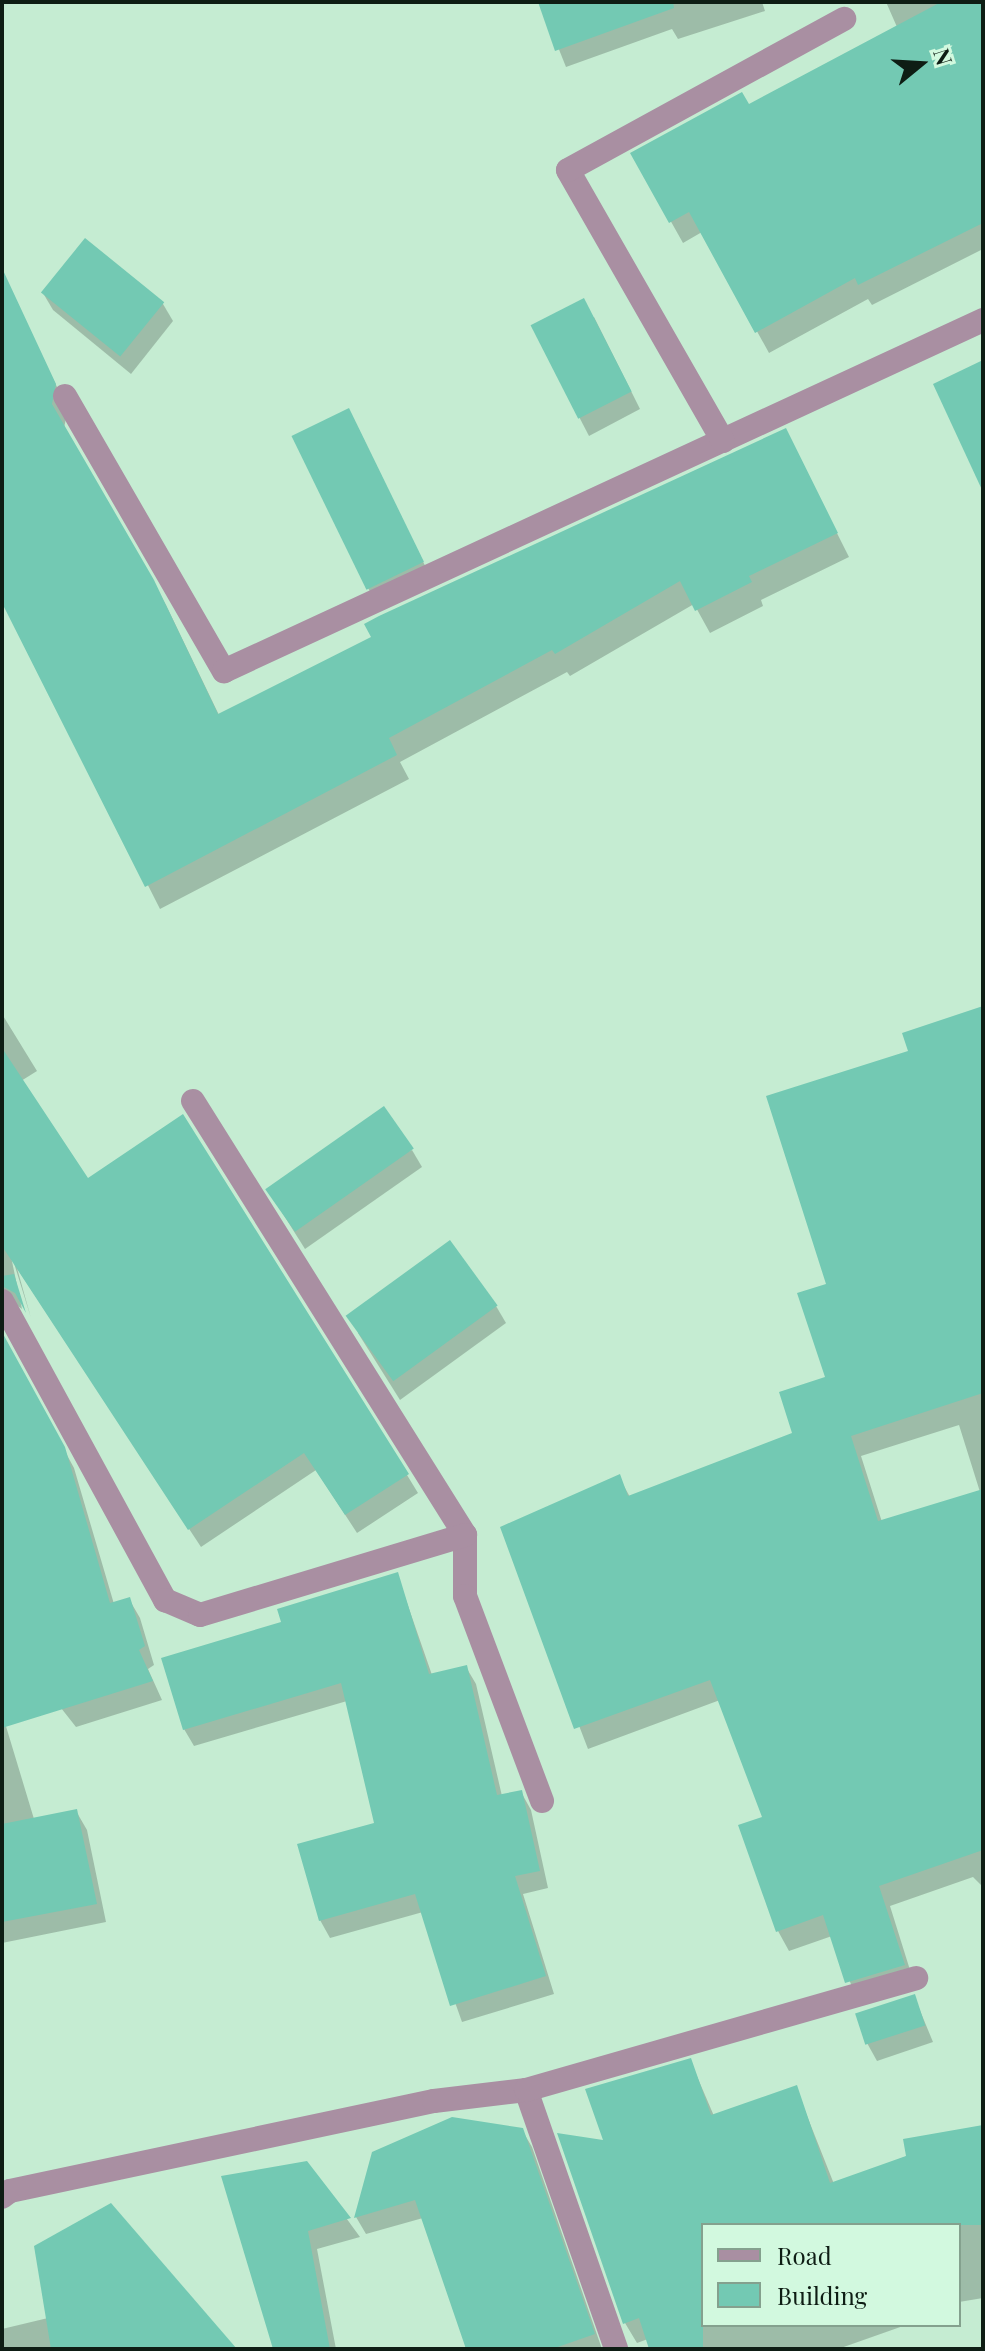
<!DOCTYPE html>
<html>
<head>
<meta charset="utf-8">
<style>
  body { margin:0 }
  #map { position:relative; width:985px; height:2351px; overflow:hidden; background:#c5ecd2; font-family:"Playfair Display",serif }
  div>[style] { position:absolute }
  .shadow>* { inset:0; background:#0003 }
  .building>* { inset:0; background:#73c9b3; transform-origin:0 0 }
  .street>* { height:24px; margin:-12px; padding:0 12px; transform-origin:12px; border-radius:12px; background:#a98fa2 }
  span { translate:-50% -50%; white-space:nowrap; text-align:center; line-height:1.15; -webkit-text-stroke:6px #d2f9df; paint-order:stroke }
  .frame { position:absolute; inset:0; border:4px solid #0e1d14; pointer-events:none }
  .legend { position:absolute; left:701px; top:2223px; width:260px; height:104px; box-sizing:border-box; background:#d2f9df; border:2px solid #84a18e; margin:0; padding:10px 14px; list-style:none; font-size:24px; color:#0e1d14 }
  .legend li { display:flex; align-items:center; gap:16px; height:40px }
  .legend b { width:40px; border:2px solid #84a18e }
  .north { position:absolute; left:881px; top:24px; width:80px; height:80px; -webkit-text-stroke:6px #d2f9df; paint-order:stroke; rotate:72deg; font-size:22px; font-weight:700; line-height:32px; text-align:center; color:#0e1d14 }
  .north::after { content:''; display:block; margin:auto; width:28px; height:36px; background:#0e1d14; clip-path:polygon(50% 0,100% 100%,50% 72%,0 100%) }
</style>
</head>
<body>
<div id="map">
  <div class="shadow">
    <div style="clip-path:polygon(540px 2px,762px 2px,765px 11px,678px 39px,672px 29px,566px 67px)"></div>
    <div style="clip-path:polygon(886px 2px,983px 2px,983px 249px,872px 305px,868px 299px,769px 353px,702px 232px,683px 243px,633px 154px,748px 106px,897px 27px)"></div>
    <div style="clip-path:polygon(43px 293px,163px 304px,173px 321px,131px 374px,53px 310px)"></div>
    <div style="clip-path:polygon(594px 317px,640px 409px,589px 436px,532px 326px)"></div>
    <div style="clip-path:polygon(28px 329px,68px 409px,64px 428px,166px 605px,219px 715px,785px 430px,849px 557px,761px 600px,763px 606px,710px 633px,694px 604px,570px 676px,567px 672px,400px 762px,409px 779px,160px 909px,2px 597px,2px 341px)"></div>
    <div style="clip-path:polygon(358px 428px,432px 580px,378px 605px,368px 588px)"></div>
    <div style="clip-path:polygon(evenodd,983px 1008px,983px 1887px,973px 1877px,890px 1906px,915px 1986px,858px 2002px,832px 1936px,789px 1951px,778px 1931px,765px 1818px,720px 1700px,588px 1749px,503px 1528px,619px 1477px,630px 1497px,795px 1434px,827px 1378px,829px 1285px,911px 1053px,983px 1008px,959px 1425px,980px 1492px,882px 1522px,861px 1456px,959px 1425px)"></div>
    <div style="clip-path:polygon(2px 1014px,37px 1071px,21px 1081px,87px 1181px,407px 1475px,418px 1493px,357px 1533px,316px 1470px,201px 1547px,17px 1268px,31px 1318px,9px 1247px,22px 1309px,15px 1304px,2px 1310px)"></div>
    <div style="clip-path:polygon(412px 1150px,422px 1167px,305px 1249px,278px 1206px)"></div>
    <div style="clip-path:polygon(496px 1306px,506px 1323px,400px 1400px,358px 1333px)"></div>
    <div style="clip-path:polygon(2px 1335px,74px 1468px,114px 1604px,129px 1599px,140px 1618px,154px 1665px,148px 1669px,162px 1700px,76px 1727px,2px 1633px)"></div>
    <div style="clip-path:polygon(397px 1574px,432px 1675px,466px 1667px,476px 1684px,502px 1796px,521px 1792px,531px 1810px,548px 1888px,523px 1894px,554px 1994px,462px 2022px,423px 1912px,330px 1938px,320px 1920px,376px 1824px,347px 1701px,194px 1746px,184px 1729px,284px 1624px)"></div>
    <div style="clip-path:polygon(2px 1713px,34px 1819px,76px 1811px,87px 1830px,106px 1922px,2px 1943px)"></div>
    <div style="clip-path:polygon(914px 1996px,933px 2042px,877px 2061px,867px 2043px)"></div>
    <div style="clip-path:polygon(690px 2060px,714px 2116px,796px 2088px,834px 2184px,983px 2127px,983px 2298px,959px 2302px,959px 2225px,703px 2225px,703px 2325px,906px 2325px,838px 2349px,651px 2349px,648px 2339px,637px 2343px,625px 2323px,606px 2142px)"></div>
    <div style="clip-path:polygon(522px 2130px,532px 2147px,602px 2349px,469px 2349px,423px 2218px,366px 2234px,356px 2217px)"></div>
    <div style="clip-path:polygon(306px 2163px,360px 2237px,317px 2249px,336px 2349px,275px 2349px)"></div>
    <div style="clip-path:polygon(48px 2318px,235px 2349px,2px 2349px,2px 2329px)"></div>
  </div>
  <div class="building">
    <div style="clip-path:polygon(538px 2px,673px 2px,674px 8px,555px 51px)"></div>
    <div style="clip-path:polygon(941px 2px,983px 2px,983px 223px,858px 285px,855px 278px,755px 333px,689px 212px,669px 223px,630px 153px,742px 92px,749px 104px)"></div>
    <div style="left:85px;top:238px;width:102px;height:70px;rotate:39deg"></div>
    <div style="clip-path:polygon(2px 268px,56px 384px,52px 404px,154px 580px,218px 714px,371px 637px,364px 624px,379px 616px,786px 428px,838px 533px,749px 576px,752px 582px,695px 611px,680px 581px,555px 654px,552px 650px,389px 738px,397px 755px,145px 887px,2px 603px)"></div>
    <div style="left:584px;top:298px;width:105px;height:60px;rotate:63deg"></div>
    <div style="clip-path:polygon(983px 360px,983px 492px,933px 384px)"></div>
    <div style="left:349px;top:408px;width:171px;height:64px;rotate:64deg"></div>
    <div style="clip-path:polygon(983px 1006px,983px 1393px,851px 1436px,878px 1521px,983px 1489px,983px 1850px,879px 1886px,905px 1965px,845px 1983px,823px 1915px,776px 1932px,738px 1825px,762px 1817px,710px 1680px,574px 1729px,500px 1527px,620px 1474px,628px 1496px,792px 1433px,779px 1392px,825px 1377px,797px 1293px,826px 1284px,766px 1096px,908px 1051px,902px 1033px)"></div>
    <div style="clip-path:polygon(2px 1048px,88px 1178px,183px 1114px,409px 1474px,345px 1515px,304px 1453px,188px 1530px,2px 1246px)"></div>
    <div style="left:384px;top:1106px;width:52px;height:145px;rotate:55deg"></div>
    <div style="left:450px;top:1240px;width:81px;height:129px;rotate:54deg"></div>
    <div style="clip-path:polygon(14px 1274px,26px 1313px,15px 1293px,2px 1286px,2px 1276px)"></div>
    <div style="clip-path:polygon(2px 1332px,65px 1447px,110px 1603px,130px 1597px,145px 1646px,139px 1650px,153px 1681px,2px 1728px)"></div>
    <div style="clip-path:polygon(398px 1572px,429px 1674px,467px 1665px,497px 1795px,522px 1790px,540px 1871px,515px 1876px,546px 1976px,450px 2006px,415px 1894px,319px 1921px,297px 1844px,374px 1823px,341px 1683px,183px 1730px,161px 1658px,281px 1622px,277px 1609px)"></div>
    <div style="clip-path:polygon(77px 1809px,97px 1904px,2px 1922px,2px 1824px)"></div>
    <div style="left:915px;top:1994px;width:33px;height:63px;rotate:72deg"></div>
    <div style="clip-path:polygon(691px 2058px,711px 2115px,797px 2085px,830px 2183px,906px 2156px,903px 2139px,983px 2125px,983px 2225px,703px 2225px,703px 2349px,649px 2349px,639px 2318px,623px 2324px,557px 2133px,603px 2140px,585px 2089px)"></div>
    <div style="clip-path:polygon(452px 2117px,523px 2128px,595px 2334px,552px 2349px,466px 2349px,415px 2200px,354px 2218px,372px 2152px)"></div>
    <div style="clip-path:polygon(307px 2161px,351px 2218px,308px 2231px,330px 2349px,273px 2349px,221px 2176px)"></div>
    <div style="clip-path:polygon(111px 2203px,237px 2349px,51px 2349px,34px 2246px)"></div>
  </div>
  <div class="street">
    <div style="left:65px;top:396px;width:318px;rotate:60deg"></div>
    <div style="left:224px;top:671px;width:836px;rotate:-24.82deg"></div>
    <div style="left:723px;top:441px;width:312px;rotate:-119.8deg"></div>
    <div style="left:568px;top:170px;width:315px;rotate:-28.7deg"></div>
    <div style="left:193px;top:1101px;width:512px;rotate:57.92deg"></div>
    <div style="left:465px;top:1535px;width:61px;rotate:90deg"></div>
    <div style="left:465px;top:1596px;width:219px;rotate:69.4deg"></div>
    <div style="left:2px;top:1301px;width:341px;rotate:61.4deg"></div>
    <div style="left:165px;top:1600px;width:38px;rotate:23deg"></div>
    <div style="left:200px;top:1615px;width:277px;rotate:-16.8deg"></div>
    <div style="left:526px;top:2090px;width:274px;rotate:70.8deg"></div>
    <div style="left:2px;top:2197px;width:10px;rotate:-37deg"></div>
    <div style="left:10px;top:2191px;width:433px;rotate:-12deg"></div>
    <div style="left:434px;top:2101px;width:93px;rotate:-6.8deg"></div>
    <div style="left:526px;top:2090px;width:406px;rotate:-16deg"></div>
  </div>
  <div class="frame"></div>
  <ul class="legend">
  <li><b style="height:10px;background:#a98fa2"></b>Road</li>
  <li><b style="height:22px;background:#73c9b3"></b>Building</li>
  </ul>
  <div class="north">N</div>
</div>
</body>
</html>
